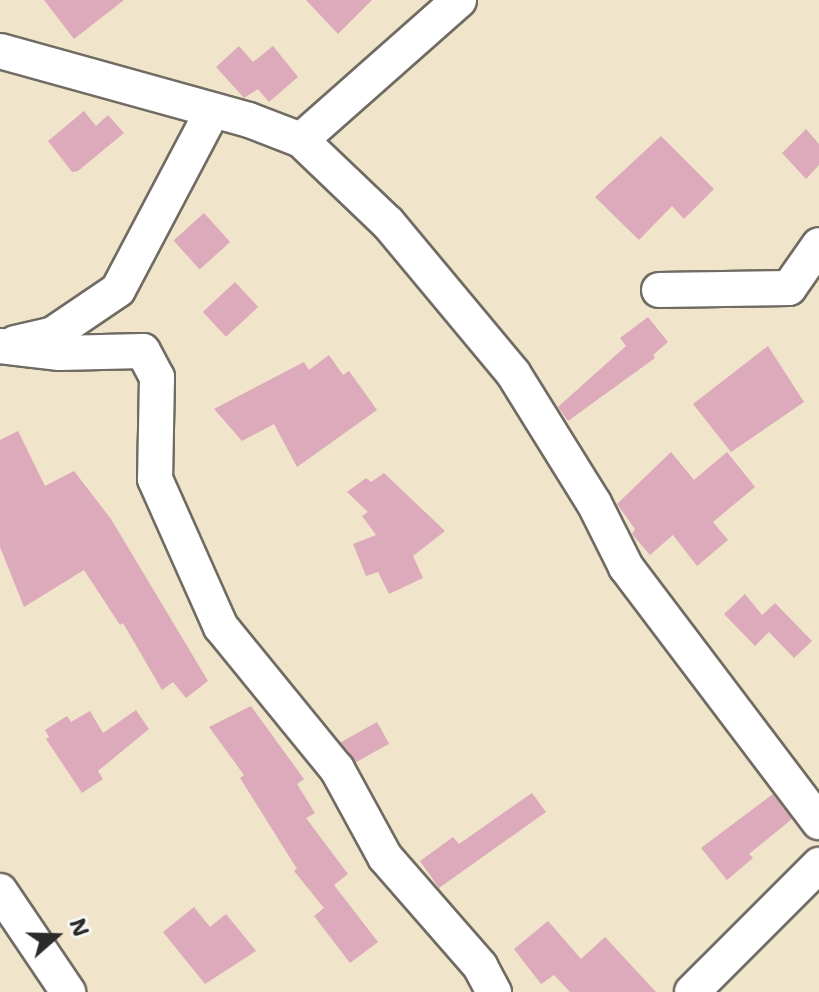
<!DOCTYPE html>
<html>
<head>
<meta charset="utf-8">
<style>
  body { margin:0 }
  #map { position:relative; width:819px; height:992px; overflow:hidden; background:#f0e4ca; font-family:"Shantell Sans",sans-serif }
  div>[style] { position:absolute }
  .building>* { inset:0; background:#dcaaba; transform-origin:0 0 }
  .roads { filter:drop-shadow(2px 0 #706c63) drop-shadow(-2px 0 #706c63) drop-shadow(0 2px #706c63) drop-shadow(0 -2px #706c63) }
  .minor>* { height:34px; margin:-17px; padding:0 17px; transform-origin:17px; border-radius:17px; background:#fff }
  span { translate:-50% -50%; white-space:nowrap; text-align:center; line-height:1.15; -webkit-text-stroke:6px #f6f6f2; paint-order:stroke }
  .north { position:absolute; left:16px; top:896px; width:80px; height:80px; -webkit-text-stroke:6px #f6f6f2; paint-order:stroke; rotate:70deg; font-size:22px; font-weight:700; line-height:32px; text-align:center; color:#2b2b2b }
  .north::after { content:''; display:block; margin:auto; width:28px; height:36px; background:#2b2b2b; clip-path:polygon(50% 0,100% 100%,50% 72%,0 100%) }
</style>
</head>
<body>
<div id="map">
  <div class="building">
    <div style="clip-path:polygon(44px 0,124px 0,74px 39px)"></div>
    <div style="clip-path:polygon(306px 0,372px 0,338px 34px)"></div>
    <div style="clip-path:polygon(239px 46px,253px 62px,273px 46px,298px 77px,269px 102px,258px 89px,244px 98px,216px 67px)"></div>
    <div style="clip-path:polygon(84px 111px,96px 126px,108px 115px,124px 133px,78px 171px,72px 172px,48px 141px)"></div>
    <div style="clip-path:polygon(806px 129px,819px 144px,819px 165px,806px 179px,782px 153px)"></div>
    <div style="clip-path:polygon(661px 136px,714px 189px,684px 219px,672px 206px,639px 240px,595px 197px)"></div>
    <div style="left:204px;top:213px;width:39px;height:41px;rotate:48deg"></div>
    <div style="left:235px;top:282px;width:34px;height:44px;rotate:47deg"></div>
    <div style="clip-path:polygon(648px 317px,668px 342px,653px 355px,655px 358px,568px 421px,558px 407px,626px 346px,620px 338px)"></div>
    <div style="clip-path:polygon(768px 346px,804px 402px,731px 452px,693px 404px)"></div>
    <div style="clip-path:polygon(329px 355px,343px 375px,349px 371px,377px 410px,297px 467px,274px 424px,242px 441px,214px 409px,304px 362px,309px 370px)"></div>
    <div style="clip-path:polygon(18px 431px,45px 486px,74px 471px,111px 519px,208px 681px,186px 698px,173px 682px,162px 690px,123px 623px,120px 625px,84px 570px,24px 607px,0 547px,0 440px)"></div>
    <div style="clip-path:polygon(671px 452px,694px 480px,727px 452px,755px 487px,713px 522px,728px 540px,697px 566px,673px 535px,650px 555px,632px 534px,635px 529px,617px 504px)"></div>
    <div style="clip-path:polygon(384px 473px,445px 531px,413px 556px,423px 578px,389px 594px,378px 572px,366px 576px,353px 544px,376px 535px,362px 516px,368px 512px,347px 492px,366px 478px,371px 482px)"></div>
    <div style="clip-path:polygon(745px 594px,762px 615px,775px 603px,812px 641px,794px 658px,769px 632px,755px 646px,724px 614px)"></div>
    <div style="clip-path:polygon(251px 706px,304px 779px,297px 784px,315px 813px,306px 818px,348px 874px,334px 885px,378px 942px,350px 963px,314px 916px,324px 908px,294px 871px,297px 869px,240px 778px,244px 775px,209px 727px)"></div>
    <div style="clip-path:polygon(136px 710px,149px 729px,98px 771px,103px 779px,82px 793px,46px 739px,49px 737px,45px 730px,67px 716px,71px 722px,90px 711px,103px 733px)"></div>
    <div style="left:377px;top:722px;width:25px;height:41px;rotate:61deg"></div>
    <div style="clip-path:polygon(532px 793px,546px 812px,439px 888px,420px 861px,453px 837px,459px 844px)"></div>
    <div style="clip-path:polygon(773px 794px,792px 819px,749px 854px,753px 858px,727px 880px,701px 848px)"></div>
    <div style="clip-path:polygon(194px 907px,210px 927px,226px 914px,256px 951px,205px 984px,163px 932px)"></div>
    <div style="clip-path:polygon(548px 921px,581px 959px,605px 937px,656px 992px,570px 992px,554px 975px,541px 984px,514px 949px)"></div>
  </div>
  <div class="roads">
    <div class="minor">
      <div style="left:0;top:51px;width:258px;rotate:15.5deg"></div>
      <div style="left:249px;top:120px;width:56px;rotate:21deg"></div>
      <div style="left:301px;top:140px;width:120px;rotate:43.7deg"></div>
      <div style="left:388px;top:223px;width:195px;rotate:50.2deg"></div>
      <div style="left:513px;top:373px;width:153px;rotate:58.1deg"></div>
      <div style="left:594px;top:503px;width:72px;rotate:63.4deg"></div>
      <div style="left:626px;top:567px;width:320px;rotate:52.9deg"></div>
      <div style="left:301px;top:140px;width:211px;rotate:-41.5deg"></div>
      <div style="left:659px;top:290px;width:130px;rotate:-0.9deg"></div>
      <div style="left:789px;top:288px;width:52px;rotate:-55.1deg"></div>
      <div style="left:15px;top:343px;width:39px;rotate:-13deg"></div>
      <div style="left:53px;top:334px;width:78px;rotate:-34.1deg"></div>
      <div style="left:118px;top:290px;width:201px;rotate:-62.2deg"></div>
      <div style="left:0;top:346px;width:60px;rotate:6.7deg"></div>
      <div style="left:60px;top:353px;width:83px;rotate:-1.4deg"></div>
      <div style="left:143px;top:351px;width:30px;rotate:62deg"></div>
      <div style="left:157px;top:377px;width:102px;rotate:91.1deg"></div>
      <div style="left:155px;top:479px;width:162px;rotate:66deg"></div>
      <div style="left:221px;top:627px;width:183px;rotate:50.8deg"></div>
      <div style="left:337px;top:769px;width:100px;rotate:61.4deg"></div>
      <div style="left:385px;top:857px;width:145px;rotate:48.9deg"></div>
      <div style="left:480px;top:966px;width:30px;rotate:62deg"></div>
      <div style="left:0;top:891px;width:122px;rotate:56deg"></div>
      <div style="left:692px;top:992px;width:180px;rotate:-45deg"></div>
    </div>
  </div>
  <div class="north">N</div>
</div>
</body>
</html>
